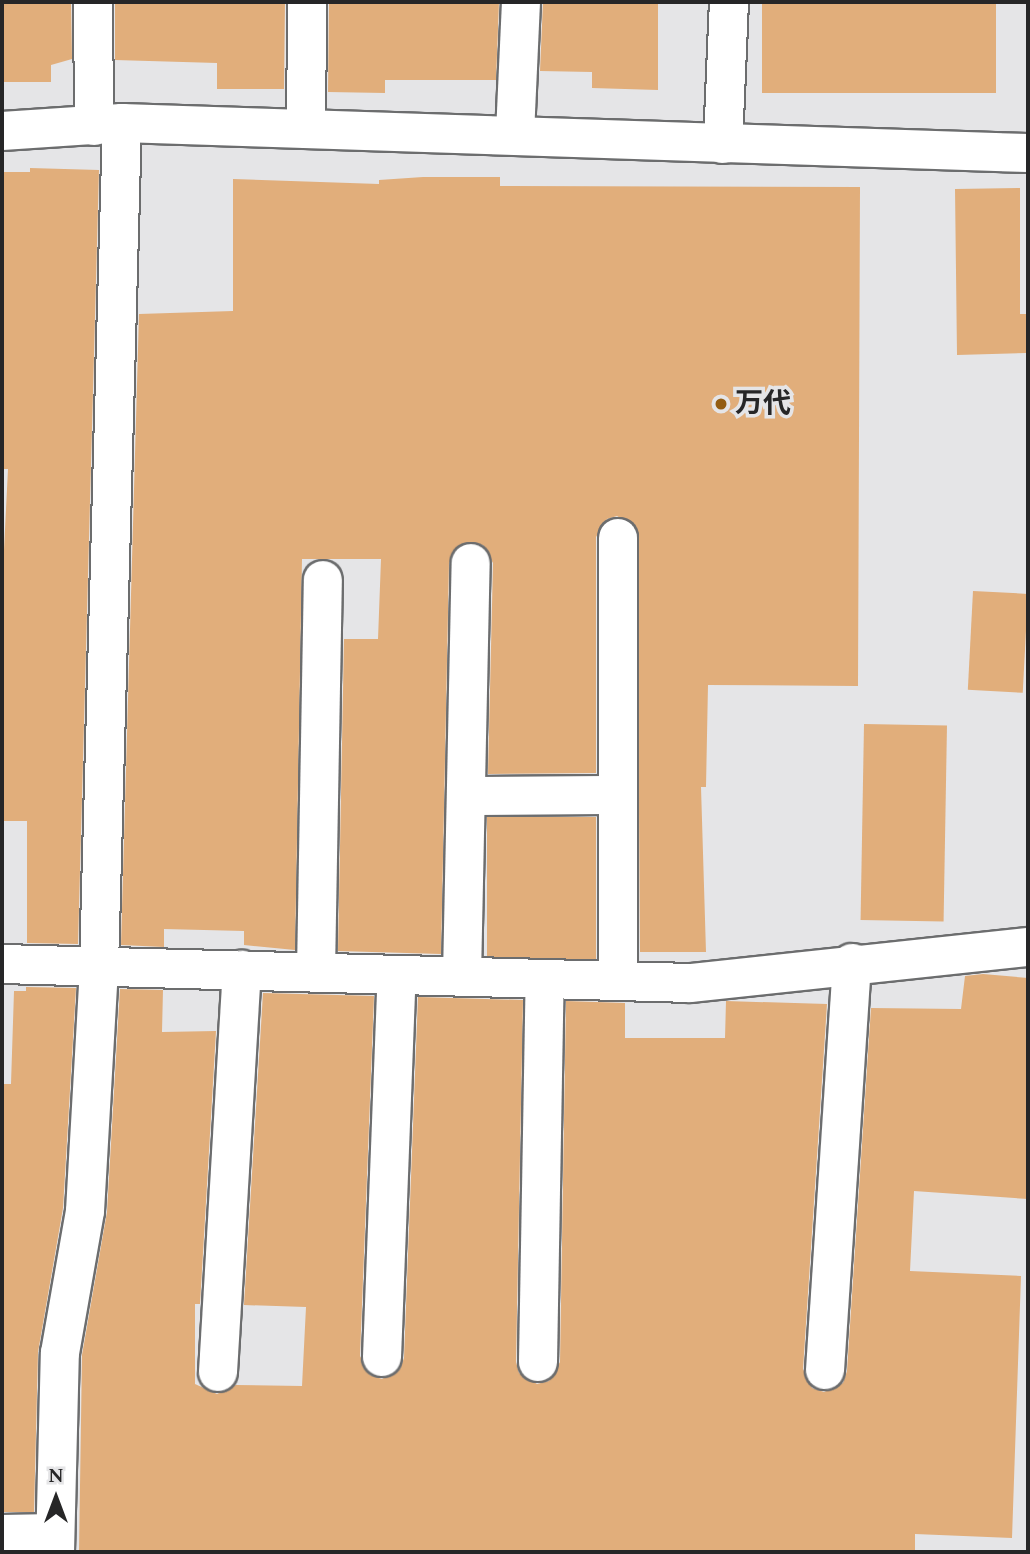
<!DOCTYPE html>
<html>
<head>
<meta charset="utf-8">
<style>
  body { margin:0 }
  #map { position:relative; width:1030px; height:1554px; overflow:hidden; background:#e5e5e7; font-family:Spectral,"Noto Sans JP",serif }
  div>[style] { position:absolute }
  .building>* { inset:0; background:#e1ae7b; transform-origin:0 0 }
  .roads { filter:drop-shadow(2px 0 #6c6d6e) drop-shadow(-2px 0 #6c6d6e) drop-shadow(0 2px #6c6d6e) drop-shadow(0 -2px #6c6d6e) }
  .street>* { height:38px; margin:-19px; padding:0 19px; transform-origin:19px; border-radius:19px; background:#fff }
  .secondary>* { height:38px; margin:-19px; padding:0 19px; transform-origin:19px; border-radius:19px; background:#fff }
  .dots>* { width:19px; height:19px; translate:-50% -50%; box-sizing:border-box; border:4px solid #e5e5e7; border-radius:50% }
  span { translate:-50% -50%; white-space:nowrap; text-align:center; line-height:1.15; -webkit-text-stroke:7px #e5e5e7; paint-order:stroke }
  .poi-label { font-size:28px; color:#262627; font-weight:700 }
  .left { translate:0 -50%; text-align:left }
  .frame { position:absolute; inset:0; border:4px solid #262627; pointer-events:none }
  .north { position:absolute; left:21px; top:1463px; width:70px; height:70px; -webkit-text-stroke:5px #e5e5e7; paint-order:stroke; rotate:0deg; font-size:19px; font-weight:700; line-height:28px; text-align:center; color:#262627 }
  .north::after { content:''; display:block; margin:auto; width:24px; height:32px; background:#262627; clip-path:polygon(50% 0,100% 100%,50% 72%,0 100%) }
</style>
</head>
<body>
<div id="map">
  <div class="building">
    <div style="clip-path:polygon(2px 2px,71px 2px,72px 59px,51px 65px,51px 82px,2px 82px)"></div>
    <div style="clip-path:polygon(115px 2px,285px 2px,284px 89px,217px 89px,217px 63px,115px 60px)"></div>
    <div style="clip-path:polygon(329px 2px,499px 2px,496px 80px,385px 80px,385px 93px,328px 92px)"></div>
    <div style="clip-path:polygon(543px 2px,658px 2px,658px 90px,592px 88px,592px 72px,540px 71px)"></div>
    <div style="left:762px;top:2px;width:234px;height:91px"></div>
    <div style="clip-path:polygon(30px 168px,99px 170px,78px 944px,27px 943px,27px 821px,2px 821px,2px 590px,8px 469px,2px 469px,2px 172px,30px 172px)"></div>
    <div style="clip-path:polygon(423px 177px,500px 177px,500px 186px,860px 187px,858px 686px,708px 685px,706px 787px,701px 787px,706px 952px,640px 952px,637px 528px,617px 516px,607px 519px,596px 537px,596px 773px,488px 774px,493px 563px,483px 545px,461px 544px,449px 563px,441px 954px,338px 951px,344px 639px,378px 639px,381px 559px,302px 559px,295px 950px,244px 945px,244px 931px,164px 929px,164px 947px,121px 945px,139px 314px,233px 311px,233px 179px,379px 184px,379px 180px)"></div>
    <div style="clip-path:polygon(1020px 188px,1020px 314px,1026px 314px,1026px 353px,957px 355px,955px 189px)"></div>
    <div style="left:973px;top:591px;width:55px;height:99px;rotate:3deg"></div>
    <div style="left:864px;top:724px;width:83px;height:196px;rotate:1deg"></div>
    <div style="left:596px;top:817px;width:142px;height:109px;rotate:90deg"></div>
    <div style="clip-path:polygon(983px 974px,1028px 978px,1028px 1199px,914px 1191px,910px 1271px,1021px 1276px,1012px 1538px,915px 1534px,915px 1552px,79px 1552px,82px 1355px,107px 1212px,120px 989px,163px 990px,162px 1032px,216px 1031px,200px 1304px,195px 1304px,195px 1384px,217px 1394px,236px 1385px,302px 1386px,306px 1307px,244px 1305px,263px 993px,374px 996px,360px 1356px,370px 1375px,382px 1379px,400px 1369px,404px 1358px,418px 997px,523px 1000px,516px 1362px,519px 1373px,537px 1384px,549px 1381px,560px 1362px,566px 1001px,625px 1003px,625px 1038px,725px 1038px,726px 1001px,827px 1004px,803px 1369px,812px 1388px,824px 1392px,843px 1383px,847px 1371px,871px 1008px,961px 1009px,965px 976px)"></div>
    <div style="clip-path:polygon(26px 987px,76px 988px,63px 1208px,38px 1352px,34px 1512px,2px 1512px,2px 1084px,11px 1084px,14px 991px,26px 991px)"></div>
  </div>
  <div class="roads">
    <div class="street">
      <div style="left:93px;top:2px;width:124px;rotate:89.5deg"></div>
      <div style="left:306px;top:129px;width:127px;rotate:-89.5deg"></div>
      <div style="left:515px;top:134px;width:132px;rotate:-87.4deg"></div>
      <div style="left:723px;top:144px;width:142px;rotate:-87.6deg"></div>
      <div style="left:618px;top:538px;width:443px;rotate:90deg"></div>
      <div style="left:466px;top:796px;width:152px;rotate:-0.4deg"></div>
      <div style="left:2px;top:964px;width:688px;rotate:1.58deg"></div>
      <div style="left:690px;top:983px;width:340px;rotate:-6.1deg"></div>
      <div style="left:316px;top:972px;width:392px;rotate:-89deg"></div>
      <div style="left:462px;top:976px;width:413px;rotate:-88.8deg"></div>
      <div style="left:382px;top:1357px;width:382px;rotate:-87.8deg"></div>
      <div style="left:538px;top:1362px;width:383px;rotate:-89deg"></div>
      <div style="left:825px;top:1370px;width:408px;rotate:-86.2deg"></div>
      <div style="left:218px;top:1372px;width:403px;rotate:-86.6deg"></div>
      <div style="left:2px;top:1534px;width:53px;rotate:-1.1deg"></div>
      <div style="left:55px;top:1552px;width:199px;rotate:-88.6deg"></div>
      <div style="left:60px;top:1353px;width:144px;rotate:-80deg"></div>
      <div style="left:85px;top:1211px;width:245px;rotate:-86.7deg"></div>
      <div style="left:99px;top:966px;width:843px;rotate:-88.44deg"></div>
    </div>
    <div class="secondary">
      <div style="left:2px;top:131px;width:120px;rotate:-3.8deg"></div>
      <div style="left:122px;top:123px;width:906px;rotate:1.9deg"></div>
    </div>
  </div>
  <div class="dots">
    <div style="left:721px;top:404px;background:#935d13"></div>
  </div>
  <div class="poi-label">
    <span class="left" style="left:735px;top:404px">万代</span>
  </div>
  <div class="frame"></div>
  <div class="north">N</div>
</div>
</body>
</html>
